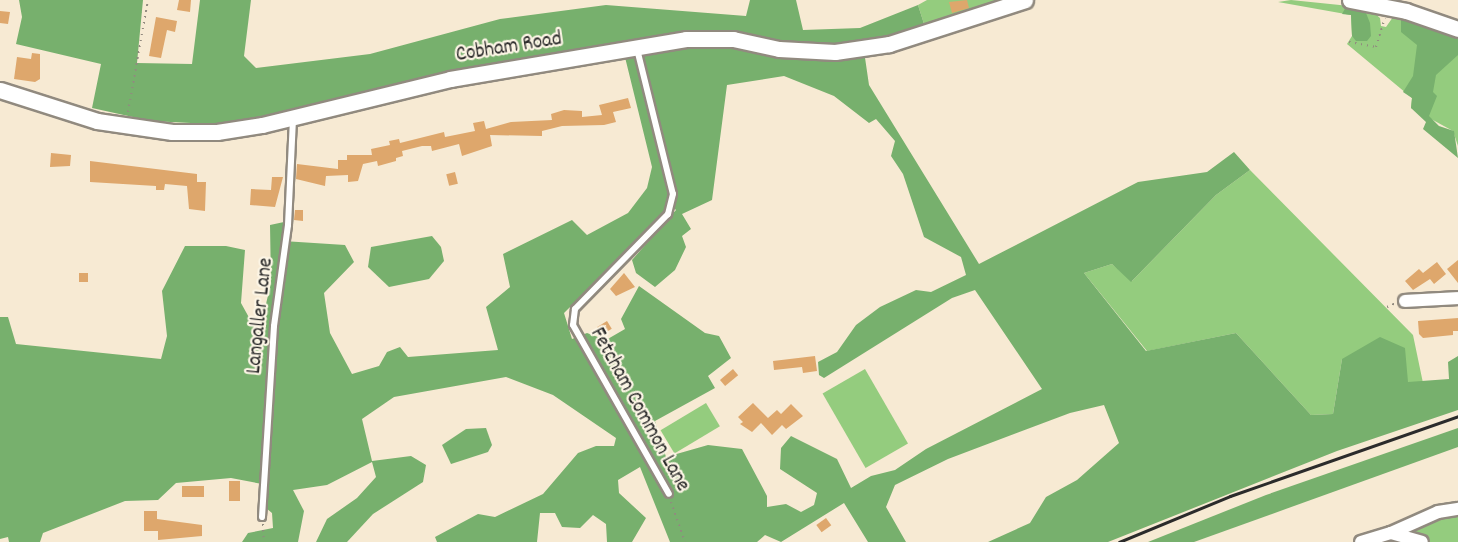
<!DOCTYPE html>
<html>
<head>
<meta charset="utf-8">
<style>
  body { margin:0 }
  #map { position:relative; width:1458px; height:542px; overflow:hidden; background:#f7ead3; font-family:Dekko,sans-serif }
  div>[style] { position:absolute }
  .green>* { inset:0; background:#94cc7e; transform-origin:0 0 }
  .forest>* { inset:0; background:#77b06d }
  .building>* { inset:0; background:#dea76c; transform-origin:0 0 }
  .path>* { height:2px; margin-top:-1px; transform-origin:0; background:repeating-linear-gradient(90deg,#918a7f 0 1.5px,transparent 0 6px) }
  .roads { filter:drop-shadow(2px 0 #918a7f) drop-shadow(-2px 0 #918a7f) drop-shadow(0 2px #918a7f) drop-shadow(0 -2px #918a7f) }
  .service>* { height:6px; margin:-3px; padding:0 3px; transform-origin:3px; border-radius:3px; background:#fff }
  .minor>* { height:12px; margin:-6px; padding:0 6px; transform-origin:6px; border-radius:6px; background:#fff }
  .tertiary>* { height:15px; margin:-7.5px; padding:0 7.5px; transform-origin:7.5px; border-radius:7.5px; background:#fff }
  .rail>* { height:3px; margin:-1.5px; padding:0 1.5px; transform-origin:1.5px; border-radius:1.5px; background:#2b2b2b }
  span { translate:-50% -50%; white-space:nowrap; text-align:center; line-height:1.15; -webkit-text-stroke:4.5px #fcf5e5; paint-order:stroke }
  .street-label { font-size:21px; color:#2b2b2b }
</style>
</head>
<body>
<div id="map">
  <div class="green">
    <div style="clip-path:polygon(927px 0,1007px 0,925px 27px,918px 5px)"></div>
    <div style="clip-path:polygon(1291px 0,1369px 8px,1380px 18px,1381px 26px,1386px 27px,1393px 17px,1401px 15px,1458px 35px,1458px 146px,1453px 131px,1411px 108px,1412px 98px,1347px 44px,1352px 36px,1351px 15px,1278px 2px)"></div>
    <div style="clip-path:polygon(1250px 170px,1413px 335px,1423px 383px,1408px 382px,1342px 359px,1333px 414px,1311px 415px,1236px 333px,1147px 351px,1084px 273px,1112px 264px,1132px 281px,1216px 195px)"></div>
    <div style="left:865px;top:369px;width:86px;height:49px;rotate:60deg"></div>
    <div style="left:706px;top:403px;width:27px;height:53px;rotate:59deg"></div>
    <div style="clip-path:polygon(1458px 513px,1458px 542px,1430px 542px,1410px 534px,1409px 529px,1423px 521px)"></div>
  </div>
  <div class="forest">
    <div style="clip-path:polygon(evenodd,19px 0,143px 0,137px 63px,192px 64px,200px 0,251px 0,244px 56px,256px 68px,370px 54px,500px 19px,606px 5px,746px 16px,750px 0,796px 0,803px 30px,860px 28px,918px 5px,925px 27px,863px 44px,869px 85px,979px 264px,1138px 182px,1207px 172px,1234px 152px,1250px 170px,1216px 195px,1131px 282px,1112px 264px,1084px 273px,1146px 351px,1236px 333px,1311px 415px,1333px 414px,1342px 359px,1380px 337px,1405px 348px,1408px 382px,1449px 379px,1448px 362px,1458px 356px,1458px 410px,1337px 451px,1108px 542px,988px 542px,1030px 523px,1046px 497px,1077px 480px,1119px 443px,1104px 405px,1070px 413px,948px 459px,895px 485px,886px 507px,906px 542px,868px 542px,844px 503px,781px 542px,765px 535px,757px 542px,670px 542px,640px 467px,618px 480px,619px 493px,646px 518px,632px 542px,589px 542px,607px 542px,606px 524px,593px 515px,580px 528px,562px 527px,555px 513px,540px 513px,537px 542px,437px 542px,435px 537px,478px 514px,495px 517px,543px 494px,578px 453px,596px 446px,614px 446px,616px 438px,553px 395px,506px 377px,394px 397px,362px 419px,372px 461px,411px 456px,426px 465px,423px 482px,373px 514px,347px 542px,316px 542px,327px 519px,357px 498px,376px 477px,372px 462px,327px 485px,293px 490px,304px 511px,298px 542px,242px 542px,248px 533px,273px 528px,272px 513px,260px 503px,262px 484px,231px 478px,176px 483px,158px 500px,125px 501px,43px 533px,40px 542px,9px 542px,8px 537px,0 539px,0 317px,8px 317px,16px 344px,161px 359px,167px 336px,162px 291px,185px 246px,226px 246px,245px 250px,241px 303px,257px 332px,266px 327px,265px 308px,271px 283px,270px 225px,284px 222px,283px 241px,345px 245px,354px 262px,324px 293px,330px 333px,352px 374px,379px 366px,387px 352px,400px 347px,408px 357px,498px 350px,486px 307px,510px 287px,503px 254px,572px 220px,587px 235px,628px 213px,647px 188px,652px 167px,622px 45px,291px 114px,211px 124px,151px 121px,92px 108px,101px 64px,16px 44px,22px 17px,19px 0,784px 76px,834px 96px,869px 123px,876px 119px,895px 141px,891px 156px,903px 174px,924px 237px,961px 257px,966px 275px,931px 292px,916px 290px,880px 307px,856px 325px,837px 352px,818px 362px,819px 375px,824px 378px,952px 298px,975px 290px,1042px 389px,926px 449px,895px 470px,871px 476px,851px 488px,837px 459px,791px 436px,781px 448px,780px 469px,817px 493px,814px 505px,801px 512px,786px 504px,767px 507px,767px 496px,742px 449px,708px 445px,666px 457px,655px 421px,715px 388px,708px 376px,731px 358px,719px 336px,705px 333px,639px 286px,621px 319px,625px 329px,606px 340px,587px 333px,572px 339px,564px 313px,664px 214px,667px 202px,676px 210px,632px 260px,636px 273px,655px 287px,675px 270px,686px 247px,682px 236px,691px 229px,682px 214px,712px 200px,727px 85px,784px 76px)"></div>
    <div style="clip-path:polygon(1347px 5px,1364px 8px,1370px 23px,1371px 36px,1367px 41px,1356px 41px,1352px 36px,1351px 15px,1342px 14px)"></div>
    <div style="clip-path:polygon(1401px 15px,1458px 35px,1458px 55px,1436px 75px,1433px 92px,1437px 96px,1429px 116px,1439px 126px,1454px 131px,1458px 158px,1423px 129px,1426px 122px,1411px 108px,1412px 98px,1403px 92px,1413px 76px,1417px 45px,1401px 32px)"></div>
    <div style="clip-path:polygon(432px 236px,441px 247px,444px 261px,429px 279px,389px 287px,368px 267px,371px 247px)"></div>
    <div style="clip-path:polygon(486px 428px,492px 445px,488px 452px,451px 464px,442px 445px,466px 429px)"></div>
    <div style="clip-path:polygon(1458px 428px,1458px 447px,1194px 542px,1148px 542px,1266px 495px)"></div>
  </div>
  <div class="building">
    <div style="clip-path:polygon(179px 0,191px 0,190px 12px,177px 10px)"></div>
    <div style="clip-path:polygon(967px 0,969px 8px,952px 13px,949px 2px)"></div>
    <div style="clip-path:polygon(0 11px,10px 12px,8px 24px,0 23px)"></div>
    <div style="clip-path:polygon(156px 17px,177px 21px,175px 32px,167px 30px,161px 58px,149px 56px)"></div>
    <div style="clip-path:polygon(32px 53px,40px 54px,40px 79px,35px 82px,14px 79px,17px 57px,31px 59px)"></div>
    <div style="clip-path:polygon(628px 98px,631px 108px,613px 112px,616px 122px,604px 125px,562px 126px,542px 131px,542px 136px,490px 135px,492px 146px,462px 156px,459px 144px,432px 151px,431px 146px,422px 146px,402px 151px,403px 156px,396px 158px,396px 161px,378px 166px,377px 161px,363px 164px,358px 181px,348px 182px,348px 175px,326px 176px,325px 186px,296px 179px,297px 164px,338px 169px,338px 160px,347px 160px,347px 155px,372px 155px,371px 149px,390px 145px,389px 141px,399px 139px,400px 143px,444px 132px,445px 137px,475px 131px,473px 123px,484px 121px,486px 129px,511px 122px,552px 120px,551px 114px,564px 110px,582px 111px,582px 117px,602px 115px,599px 105px)"></div>
    <div style="clip-path:polygon(51px 153px,71px 155px,70px 166px,50px 167px)"></div>
    <div style="clip-path:polygon(90px 161px,197px 174px,197px 182px,206px 182px,205px 211px,189px 209px,187px 186px,165px 184px,164px 190px,156px 190px,156px 186px,90px 182px)"></div>
    <div style="left:455px;top:172px;width:12px;height:9px;rotate:76deg"></div>
    <div style="clip-path:polygon(272px 177px,283px 177px,275px 207px,250px 205px,251px 189px,271px 190px)"></div>
    <div style="clip-path:polygon(295px 210px,303px 210px,303px 221px,294px 220px)"></div>
    <div style="clip-path:polygon(1458px 260px,1458px 283px,1447px 269px)"></div>
    <div style="clip-path:polygon(1437px 262px,1446px 274px,1434px 284px,1430px 279px,1413px 290px,1405px 281px,1419px 269px,1423px 273px)"></div>
    <div style="left:79px;top:273px;width:9px;height:9px"></div>
    <div style="clip-path:polygon(624px 273px,635px 287px,616px 296px,610px 289px)"></div>
    <div style="clip-path:polygon(1458px 318px,1458px 331px,1453px 331px,1453px 335px,1423px 338px,1419px 334px,1418px 321px)"></div>
    <div style="left:607px;top:321px;width:9px;height:12px;rotate:58deg"></div>
    <div style="clip-path:polygon(815px 356px,817px 371px,803px 373px,802px 367px,774px 370px,773px 361px)"></div>
    <div style="left:733px;top:369px;width:8px;height:17px;rotate:50deg"></div>
    <div style="clip-path:polygon(753px 403px,768px 418px,777px 410px,781px 414px,791px 404px,803px 416px,786px 429px,782px 425px,772px 435px,761px 423px,752px 432px,740px 424px,743px 422px,738px 417px)"></div>
    <div style="left:240px;top:481px;width:20px;height:11px;rotate:90deg"></div>
    <div style="left:182px;top:486px;width:22px;height:11px"></div>
    <div style="clip-path:polygon(144px 511px,157px 511px,157px 519px,202px 525px,202px 536px,158px 540px,158px 531px,144px 531px)"></div>
    <div style="left:826px;top:518px;width:9px;height:12px;rotate:54deg"></div>
  </div>
  <div class="path">
    <div style="left:1349px;top:42px;width:27px;rotate:10deg"></div>
    <div style="left:1376px;top:47px;width:30px;rotate:-73deg"></div>
    <div style="left:128px;top:112px;width:114px;rotate:-79.9deg"></div>
    <div style="left:1387px;top:307px;width:10px;rotate:-24deg"></div>
    <div style="left:671px;top:502px;width:42px;rotate:70.7deg"></div>
    <div style="left:263px;top:524px;width:18px;rotate:87deg"></div>
  </div>
  <div class="roads">
    <div class="service">
      <div style="left:637px;top:49px;width:149px;rotate:76.1deg"></div>
      <div style="left:673px;top:194px;width:21px;rotate:104deg"></div>
      <div style="left:668px;top:214px;width:133px;rotate:134.4deg"></div>
      <div style="left:575px;top:309px;width:16px;rotate:97deg"></div>
      <div style="left:573px;top:325px;width:194px;rotate:60.4deg"></div>
      <div style="left:262px;top:517px;width:191px;rotate:-86.4deg"></div>
      <div style="left:274px;top:326px;width:102px;rotate:-82.1deg"></div>
      <div style="left:288px;top:225px;width:107px;rotate:-87.3deg"></div>
    </div>
    <div class="minor">
      <div style="left:1405px;top:301px;width:53px;rotate:-3.2deg"></div>
      <div style="left:1391px;top:533px;width:32px;rotate:16deg"></div>
      <div style="left:1361px;top:542px;width:31px;rotate:-17deg"></div>
      <div style="left:1391px;top:533px;width:51px;rotate:-24.1deg"></div>
      <div style="left:1438px;top:512px;width:20px;rotate:-9deg"></div>
    </div>
    <div class="tertiary">
      <div style="left:1350px;top:0;width:57px;rotate:11.1deg"></div>
      <div style="left:1406px;top:11px;width:55px;rotate:19.1deg"></div>
      <div style="left:0;top:90px;width:102px;rotate:17.7deg"></div>
      <div style="left:97px;top:121px;width:76px;rotate:8.3deg"></div>
      <div style="left:172px;top:132px;width:45px"></div>
      <div style="left:217px;top:132px;width:46px;rotate:-8.8deg"></div>
      <div style="left:262px;top:125px;width:194px;rotate:-13.7deg"></div>
      <div style="left:450px;top:79px;width:239px;rotate:-9.6deg"></div>
      <div style="left:686px;top:39px;width:47px"></div>
      <div style="left:733px;top:39px;width:47px;rotate:12.3deg"></div>
      <div style="left:779px;top:49px;width:56px;rotate:3.1deg"></div>
      <div style="left:835px;top:52px;width:55px;rotate:-8.4deg"></div>
      <div style="left:889px;top:44px;width:143px;rotate:-17.9deg"></div>
    </div>
  </div>
  <div class="rail">
    <div style="left:1119px;top:542px;width:120px;rotate:-22.5deg"></div>
    <div style="left:1230px;top:496px;width:242px;rotate:-19.3deg"></div>
  </div>
  <div class="street-label">
    <span style="left:509px;top:48px;rotate:-9deg">Cobham Road</span>
    <span style="left:261px;top:316px;rotate:-84deg">Langaller Lane</span>
    <span style="left:639px;top:410px;rotate:61deg">Fetcham Common Lane</span>
  </div>
</div>
</body>
</html>
